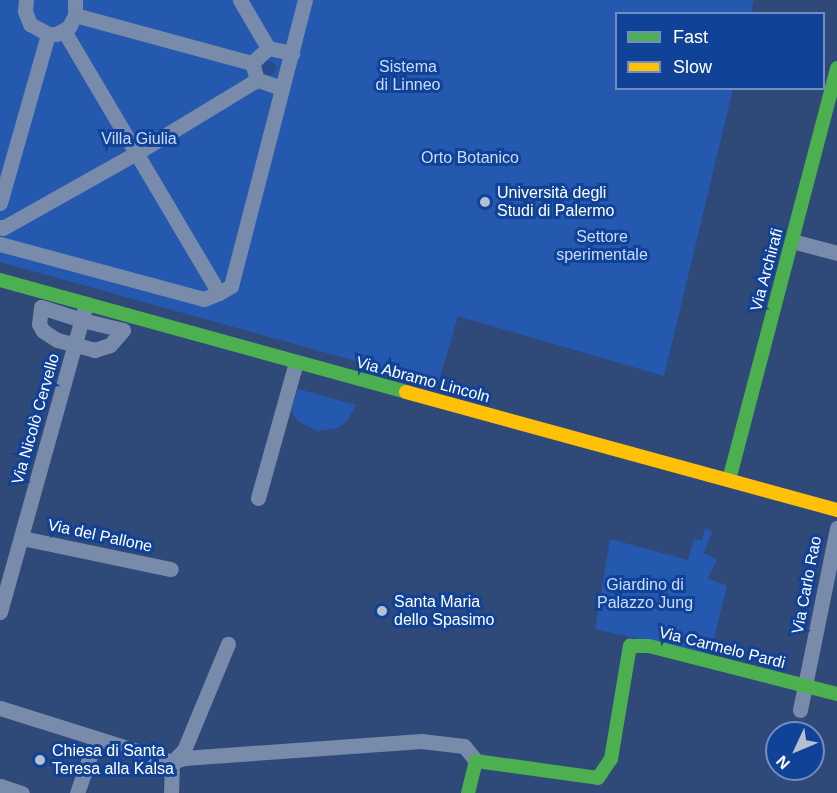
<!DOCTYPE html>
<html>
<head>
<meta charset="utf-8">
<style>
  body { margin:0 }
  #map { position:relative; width:837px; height:793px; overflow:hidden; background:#2f4a79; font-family:Arial,sans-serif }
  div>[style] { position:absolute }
  .green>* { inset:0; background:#2558af }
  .water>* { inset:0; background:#284b89 }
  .round { border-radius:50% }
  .street>* { height:15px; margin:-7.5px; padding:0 7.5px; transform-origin:7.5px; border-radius:7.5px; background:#798bab }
  .fast>* { height:14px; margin:-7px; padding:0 7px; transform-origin:7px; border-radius:7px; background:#4caf50 }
  .slow>* { height:14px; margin:-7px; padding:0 7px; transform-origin:7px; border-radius:7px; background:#ffc107 }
  .dots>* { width:16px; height:16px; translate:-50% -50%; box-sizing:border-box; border:3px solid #104298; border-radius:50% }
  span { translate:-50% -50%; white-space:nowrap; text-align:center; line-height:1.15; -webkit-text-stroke:6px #104298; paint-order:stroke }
  .park-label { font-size:16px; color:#c9ddfe }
  .poi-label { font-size:16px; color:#fff }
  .left { translate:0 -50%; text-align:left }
  .street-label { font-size:16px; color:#fff }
  .legend { position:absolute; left:615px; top:12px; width:210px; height:78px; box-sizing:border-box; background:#104298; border:2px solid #708ec1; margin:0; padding:8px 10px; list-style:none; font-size:18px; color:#fff }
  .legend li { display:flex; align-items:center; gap:12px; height:30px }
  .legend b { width:30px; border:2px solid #708ec1 }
  .north { position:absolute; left:765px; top:721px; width:60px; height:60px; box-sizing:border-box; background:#104298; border:2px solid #708ec1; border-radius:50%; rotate:226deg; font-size:16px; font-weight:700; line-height:24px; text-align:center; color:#fff }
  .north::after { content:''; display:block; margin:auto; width:21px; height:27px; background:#b6c0d0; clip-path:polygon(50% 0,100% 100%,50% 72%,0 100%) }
</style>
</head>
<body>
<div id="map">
  <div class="green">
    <div style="clip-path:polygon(0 0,754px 0,751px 13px,616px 14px,616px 88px,733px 89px,664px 376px,458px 316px,438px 384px,0 262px)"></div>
    <div style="clip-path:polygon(298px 389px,356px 405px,347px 421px,338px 428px,317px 431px,298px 421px,291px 411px)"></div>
    <div style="clip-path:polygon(705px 528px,712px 531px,704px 553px,717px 560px,708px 578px,727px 586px,710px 655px,595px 629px,610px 539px,688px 560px,694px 539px,702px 541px)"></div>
  </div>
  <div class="water">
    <div class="round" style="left:262px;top:61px;width:14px;height:14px"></div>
  </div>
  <div class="street">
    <div style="left:26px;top:0;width:11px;rotate:95deg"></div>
    <div style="left:25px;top:11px;width:14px;rotate:69deg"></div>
    <div style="left:30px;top:24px;width:21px;rotate:29deg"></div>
    <div style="left:48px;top:34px;width:8px"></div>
    <div style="left:56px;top:34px;width:15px;rotate:-28deg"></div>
    <div style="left:69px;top:27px;width:13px;rotate:-63deg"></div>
    <div style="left:75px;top:15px;width:15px;rotate:-90deg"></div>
    <div style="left:240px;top:0;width:56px;rotate:59.7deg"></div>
    <div style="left:75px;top:15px;width:183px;rotate:15.2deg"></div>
    <div style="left:282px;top:88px;width:26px;rotate:-162deg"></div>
    <div style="left:257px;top:80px;width:18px;rotate:-106deg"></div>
    <div style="left:252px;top:63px;width:22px;rotate:-43deg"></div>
    <div style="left:268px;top:48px;width:25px;rotate:12deg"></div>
    <div style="left:0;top:203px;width:176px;rotate:-74.1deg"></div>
    <div style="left:0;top:227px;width:3px;rotate:18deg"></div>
    <div style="left:3px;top:228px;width:155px;rotate:-29.4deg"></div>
    <div style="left:138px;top:152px;width:139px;rotate:-31.2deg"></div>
    <div style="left:792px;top:241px;width:47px;rotate:14.9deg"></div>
    <div style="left:0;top:244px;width:211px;rotate:15.1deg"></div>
    <div style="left:204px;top:299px;width:16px;rotate:-22deg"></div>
    <div style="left:219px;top:293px;width:304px;rotate:-120.6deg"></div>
    <div style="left:219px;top:293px;width:14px;rotate:-30deg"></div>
    <div style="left:231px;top:286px;width:295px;rotate:-75.5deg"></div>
    <div style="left:41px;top:307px;width:43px;rotate:17.6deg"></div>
    <div style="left:82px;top:320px;width:42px;rotate:13.7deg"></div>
    <div style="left:123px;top:330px;width:20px;rotate:131deg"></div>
    <div style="left:110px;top:345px;width:16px;rotate:162deg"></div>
    <div style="left:95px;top:350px;width:39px;rotate:-165deg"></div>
    <div style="left:57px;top:340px;width:17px;rotate:-147deg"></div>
    <div style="left:43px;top:331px;width:8px;rotate:-120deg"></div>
    <div style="left:39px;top:324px;width:17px;rotate:-83deg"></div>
    <div style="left:258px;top:498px;width:141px;rotate:-74.4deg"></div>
    <div style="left:22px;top:538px;width:152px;rotate:11.8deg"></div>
    <div style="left:0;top:612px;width:320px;rotate:-74.4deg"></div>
    <div style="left:0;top:708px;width:180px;rotate:17.4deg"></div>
    <div style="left:800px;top:710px;width:186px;rotate:-78.5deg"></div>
    <div style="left:172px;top:762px;width:13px;rotate:-18deg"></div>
    <div style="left:184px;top:758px;width:238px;rotate:-4.1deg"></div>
    <div style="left:421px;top:741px;width:43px;rotate:6.6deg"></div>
    <div style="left:464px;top:746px;width:19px;rotate:51deg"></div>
    <div style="left:172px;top:762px;width:17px;rotate:-45deg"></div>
    <div style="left:184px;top:750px;width:115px;rotate:-67.5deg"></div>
    <div style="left:0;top:786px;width:23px;rotate:18deg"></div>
    <div style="left:77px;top:793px;width:57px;rotate:-70.6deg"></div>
    <div style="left:171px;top:793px;width:31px;rotate:-88deg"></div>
  </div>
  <div class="fast">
    <div style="left:0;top:280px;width:421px;rotate:15.4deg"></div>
    <div style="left:729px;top:480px;width:426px;rotate:-75.3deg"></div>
    <div style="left:468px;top:793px;width:33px;rotate:-76deg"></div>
    <div style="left:476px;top:761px;width:123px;rotate:7.9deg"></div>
    <div style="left:598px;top:778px;width:23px;rotate:-56deg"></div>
    <div style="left:611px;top:759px;width:115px;rotate:-80.5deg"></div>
    <div style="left:630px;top:646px;width:19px"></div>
    <div style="left:649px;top:646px;width:194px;rotate:14.3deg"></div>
  </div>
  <div class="slow">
    <div style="left:406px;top:392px;width:447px;rotate:15.3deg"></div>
  </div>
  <div class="dots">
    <div style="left:485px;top:202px;background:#b6c0d0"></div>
    <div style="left:382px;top:611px;background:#b6c0d0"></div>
    <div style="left:40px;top:760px;background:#b6c0d0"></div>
  </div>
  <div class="park-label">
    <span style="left:408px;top:76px">Sistema<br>di Linneo</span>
    <span style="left:139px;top:139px">Villa Giulia</span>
    <span style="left:470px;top:158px">Orto Botanico</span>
    <span style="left:602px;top:246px">Settore<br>sperimentale</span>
    <span style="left:645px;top:594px">Giardino di<br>Palazzo Jung</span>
  </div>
  <div class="poi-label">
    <span class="left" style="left:497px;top:202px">Università degli<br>Studi di Palermo</span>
    <span class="left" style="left:394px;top:611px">Santa Maria<br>dello Spasimo</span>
    <span class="left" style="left:52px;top:760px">Chiesa di Santa<br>Teresa alla Kalsa</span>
  </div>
  <div class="street-label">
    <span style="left:767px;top:270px;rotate:-75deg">Via Archirafi</span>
    <span style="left:423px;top:380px;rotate:15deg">Via Abramo Lincoln</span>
    <span style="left:36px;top:419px;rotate:-74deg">Via Nicolò Cervello</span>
    <span style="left:100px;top:536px;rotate:12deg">Via del Pallone</span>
    <span style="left:807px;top:585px;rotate:-79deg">Via Carlo Rao</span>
    <span style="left:722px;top:648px;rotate:14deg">Via Carmelo Pardi</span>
  </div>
  <ul class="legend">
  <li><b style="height:8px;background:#4caf50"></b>Fast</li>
  <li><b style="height:8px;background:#ffc107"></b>Slow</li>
  </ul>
  <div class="north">N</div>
</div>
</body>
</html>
